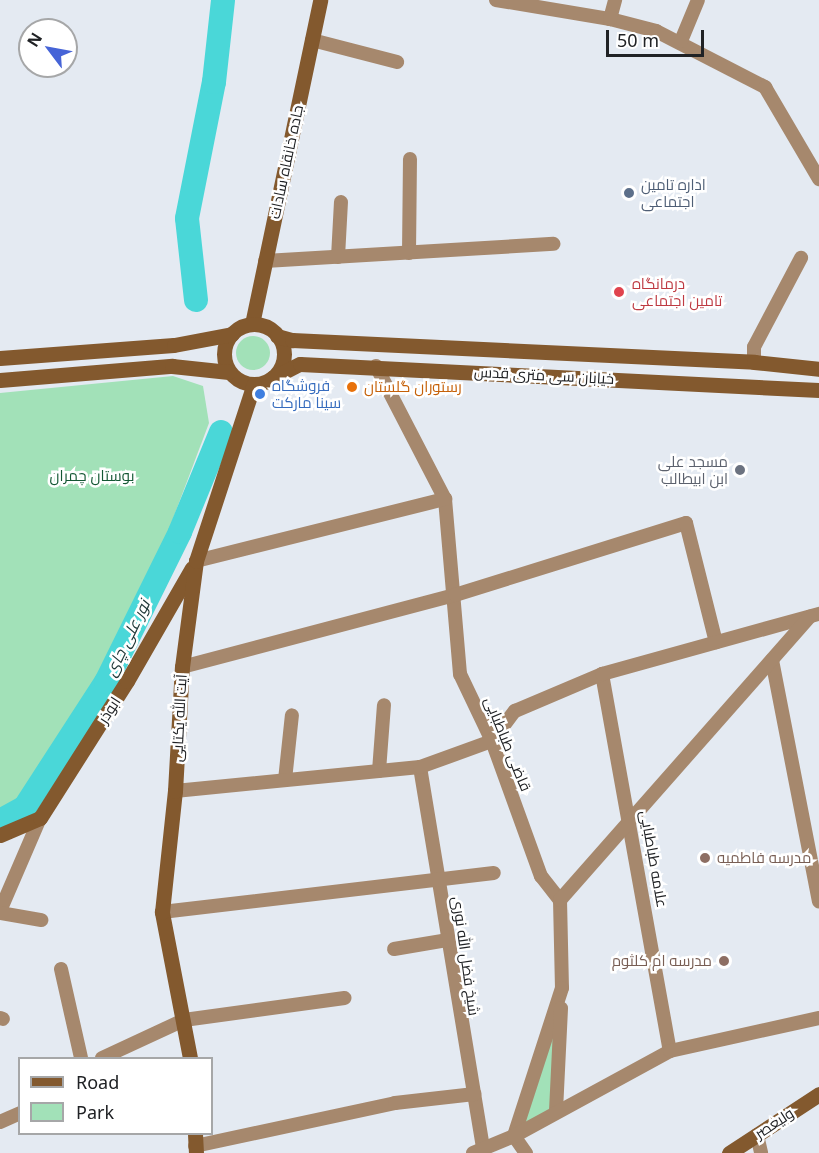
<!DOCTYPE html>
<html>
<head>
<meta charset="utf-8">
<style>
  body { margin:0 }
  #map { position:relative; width:819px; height:1153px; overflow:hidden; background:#e4eaf2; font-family:"Noto Sans",Cairo,sans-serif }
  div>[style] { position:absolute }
  .green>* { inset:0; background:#a2e1b8 }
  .round { border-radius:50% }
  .river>* { height:24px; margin:-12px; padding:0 12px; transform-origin:12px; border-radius:12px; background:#4ad7d8 }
  .street>* { height:14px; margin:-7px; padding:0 7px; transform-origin:7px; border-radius:7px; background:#a6886d }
  .secondary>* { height:15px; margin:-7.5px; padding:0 7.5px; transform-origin:7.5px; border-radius:7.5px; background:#83592e }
  .secondary>.ring { margin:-7.5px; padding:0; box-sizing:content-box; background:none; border:15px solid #83592e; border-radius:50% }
  .dots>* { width:16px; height:16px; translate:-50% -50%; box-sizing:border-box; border:3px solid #fff; border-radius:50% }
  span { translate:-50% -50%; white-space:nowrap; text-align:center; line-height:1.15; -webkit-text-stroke:5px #fff; paint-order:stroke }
  .street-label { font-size:15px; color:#202225 }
  .service-label { font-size:15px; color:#4e5e75 }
  .left { translate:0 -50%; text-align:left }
  .health-label { font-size:15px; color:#be3a42 }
  .shop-label { font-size:15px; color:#366cbe }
  .food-label { font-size:15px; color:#c56008 }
  .worship-label { font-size:15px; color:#5b616d }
  .right { translate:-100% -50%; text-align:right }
  .park-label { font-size:15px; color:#135733 }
  .education-label { font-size:15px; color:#785e54 }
  .water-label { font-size:16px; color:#203838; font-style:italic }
  .legend { position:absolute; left:18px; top:1057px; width:195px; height:78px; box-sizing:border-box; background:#fff; border:2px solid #a6a7a8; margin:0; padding:8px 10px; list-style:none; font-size:18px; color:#202225 }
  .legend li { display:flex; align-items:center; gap:12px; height:30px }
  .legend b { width:30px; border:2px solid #a6a7a8 }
  .north { position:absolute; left:18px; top:18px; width:60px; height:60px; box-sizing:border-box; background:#fff; border:2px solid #a6a7a8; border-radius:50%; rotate:302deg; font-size:16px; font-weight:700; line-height:24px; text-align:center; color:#202225 }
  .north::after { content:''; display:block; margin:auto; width:21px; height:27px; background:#4664d7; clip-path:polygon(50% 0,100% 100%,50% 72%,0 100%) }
  .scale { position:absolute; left:606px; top:30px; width:98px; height:27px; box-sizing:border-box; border:3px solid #202225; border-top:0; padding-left:8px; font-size:18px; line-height:21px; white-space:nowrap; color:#202225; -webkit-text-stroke:4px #fff; paint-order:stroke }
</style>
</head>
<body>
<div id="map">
  <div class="green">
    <div class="round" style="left:236px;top:336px;width:34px;height:34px"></div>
    <div style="clip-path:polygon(173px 376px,203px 386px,209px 423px,142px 601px,27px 796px,0 811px,0 393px)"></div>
    <div style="clip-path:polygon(558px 1015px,552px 1108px,522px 1125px)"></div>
  </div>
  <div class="river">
    <div style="left:196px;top:300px;width:82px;rotate:-96.3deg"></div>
    <div style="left:187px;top:218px;width:139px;rotate:-78.8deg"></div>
    <div style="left:214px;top:82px;width:82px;rotate:-83.7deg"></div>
    <div style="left:0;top:821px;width:29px;rotate:-29deg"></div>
    <div style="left:25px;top:807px;width:149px;rotate:-57.1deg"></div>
    <div style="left:106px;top:682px;width:167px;rotate:-63.7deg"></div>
    <div style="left:180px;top:532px;width:108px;rotate:-67.7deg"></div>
  </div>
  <div class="street">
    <div style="left:496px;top:0;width:116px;rotate:9.5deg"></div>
    <div style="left:610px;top:19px;width:48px;rotate:14.6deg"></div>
    <div style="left:656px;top:31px;width:123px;rotate:27.2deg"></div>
    <div style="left:765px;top:87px;width:107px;rotate:59.6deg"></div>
    <div style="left:610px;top:19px;width:20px;rotate:-75deg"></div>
    <div style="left:312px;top:40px;width:88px;rotate:14.5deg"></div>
    <div style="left:681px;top:41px;width:44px;rotate:-67.5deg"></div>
    <div style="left:409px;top:253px;width:94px;rotate:-89.4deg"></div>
    <div style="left:338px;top:257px;width:55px;rotate:-86.9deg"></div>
    <div style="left:265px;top:261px;width:289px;rotate:-3.4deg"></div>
    <div style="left:754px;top:362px;width:15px;rotate:-90deg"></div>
    <div style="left:754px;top:347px;width:101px;rotate:-62.2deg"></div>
    <div style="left:376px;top:366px;width:150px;rotate:62.6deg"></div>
    <div style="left:445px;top:499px;width:176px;rotate:85.1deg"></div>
    <div style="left:460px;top:674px;width:74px;rotate:64.5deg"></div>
    <div style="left:492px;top:741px;width:144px;rotate:70.1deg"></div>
    <div style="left:541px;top:876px;width:31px;rotate:52deg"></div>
    <div style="left:560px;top:900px;width:88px;rotate:88.7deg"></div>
    <div style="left:562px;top:988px;width:156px;rotate:108deg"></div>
    <div style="left:196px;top:561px;width:257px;rotate:-14deg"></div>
    <div style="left:772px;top:660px;width:246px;rotate:79deg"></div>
    <div style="left:182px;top:667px;width:282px;rotate:-14.8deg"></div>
    <div style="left:455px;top:595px;width:242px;rotate:-17.3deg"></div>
    <div style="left:686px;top:523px;width:123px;rotate:75.9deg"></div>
    <div style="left:602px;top:674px;width:383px;rotate:79.8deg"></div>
    <div style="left:492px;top:741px;width:38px;rotate:-53deg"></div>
    <div style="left:515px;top:711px;width:95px;rotate:-23deg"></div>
    <div style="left:602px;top:674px;width:225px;rotate:-15.5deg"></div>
    <div style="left:420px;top:767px;width:387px;rotate:80.6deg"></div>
    <div style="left:379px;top:771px;width:66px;rotate:-85.7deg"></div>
    <div style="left:285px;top:780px;width:65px;rotate:-83.9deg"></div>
    <div style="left:175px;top:791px;width:246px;rotate:-5.6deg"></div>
    <div style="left:420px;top:767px;width:77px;rotate:-19.9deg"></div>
    <div style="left:560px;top:900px;width:378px;rotate:-48.6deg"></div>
    <div style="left:0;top:911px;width:101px;rotate:-66.7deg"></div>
    <div style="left:162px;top:912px;width:334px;rotate:-6.7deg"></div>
    <div style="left:0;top:913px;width:42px;rotate:9.7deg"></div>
    <div style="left:394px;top:949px;width:55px;rotate:-9.5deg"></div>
    <div style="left:61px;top:969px;width:91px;rotate:77.3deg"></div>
    <div style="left:0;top:1018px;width:3px;rotate:18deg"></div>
    <div style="left:102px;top:1058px;width:90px;rotate:-24.9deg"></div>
    <div style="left:184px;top:1020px;width:162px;rotate:-7.8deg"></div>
    <div style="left:556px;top:1111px;width:103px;rotate:-87.2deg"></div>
    <div style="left:0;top:1122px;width:22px;rotate:-24deg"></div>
    <div style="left:757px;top:1135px;width:18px;rotate:77deg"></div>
    <div style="left:514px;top:1136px;width:21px;rotate:55deg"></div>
    <div style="left:195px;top:1146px;width:205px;rotate:-12.1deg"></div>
    <div style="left:395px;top:1103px;width:80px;rotate:-6.5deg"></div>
    <div style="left:473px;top:1153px;width:44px;rotate:-22.5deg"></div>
    <div style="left:514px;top:1136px;width:178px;rotate:-28.6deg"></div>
    <div style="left:670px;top:1051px;width:153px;rotate:-12.5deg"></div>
  </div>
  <div class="secondary">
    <div style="left:252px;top:324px;width:331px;rotate:-78.1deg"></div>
    <div class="ring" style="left:224px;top:324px;width:45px;height:45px"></div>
    <div style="left:277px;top:336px;width:16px;rotate:15deg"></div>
    <div style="left:292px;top:340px;width:463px;rotate:2.7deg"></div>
    <div style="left:754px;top:362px;width:65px;rotate:6.1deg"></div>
    <div style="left:0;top:358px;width:174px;rotate:-4.3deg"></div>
    <div style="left:174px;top:345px;width:59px;rotate:-10.7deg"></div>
    <div style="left:272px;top:378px;width:31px;rotate:-27deg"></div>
    <div style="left:300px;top:364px;width:520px;rotate:2.87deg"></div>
    <div style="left:0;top:380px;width:173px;rotate:-4.7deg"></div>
    <div style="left:172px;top:366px;width:57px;rotate:6deg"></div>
    <div style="left:0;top:835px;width:43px;rotate:-23deg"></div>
    <div style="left:40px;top:818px;width:162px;rotate:-57.6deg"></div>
    <div style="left:127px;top:681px;width:130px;rotate:-60.1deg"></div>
    <div style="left:190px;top:1058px;width:149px;rotate:-100.9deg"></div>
    <div style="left:162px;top:912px;width:122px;rotate:-83.9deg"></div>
    <div style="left:175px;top:791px;width:124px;rotate:-86.8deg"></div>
    <div style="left:182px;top:667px;width:107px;rotate:-82.5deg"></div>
    <div style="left:196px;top:561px;width:186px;rotate:-71.9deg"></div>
    <div style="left:195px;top:1134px;width:19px;rotate:87deg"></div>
    <div style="left:729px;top:1153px;width:108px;rotate:-33.2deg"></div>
  </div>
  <div class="dots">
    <div style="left:629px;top:193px;background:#5c6f8a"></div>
    <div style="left:619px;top:292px;background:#e0444e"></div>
    <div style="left:352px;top:387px;background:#e8710a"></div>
    <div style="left:260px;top:394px;background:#3f7fe0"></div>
    <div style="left:740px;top:470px;background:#6b7280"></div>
    <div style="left:705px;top:858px;background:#8d6e63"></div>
    <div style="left:724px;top:961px;background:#8d6e63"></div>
  </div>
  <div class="street-label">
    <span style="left:286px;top:162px;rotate:-78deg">جاده خانقاه سادات</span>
    <span style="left:544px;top:375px;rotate:3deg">خیابان سی متری قدس</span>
    <span style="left:109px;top:710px;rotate:-57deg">ابوذر</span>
    <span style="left:179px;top:718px;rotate:-87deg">آیت الله یکتایی</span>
    <span style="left:508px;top:744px;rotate:68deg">قاضی طباطبایی</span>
    <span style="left:654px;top:859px;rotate:80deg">علامه طباطبایی</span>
    <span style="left:466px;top:956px;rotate:82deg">شیخ فضل الله نوری</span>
    <span style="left:774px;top:1123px;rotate:-33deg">ولیعصر</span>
  </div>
  <div class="service-label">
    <span class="left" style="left:641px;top:193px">اداره تامین<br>اجتماعی</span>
  </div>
  <div class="health-label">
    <span class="left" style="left:632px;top:292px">درمانگاه<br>تامین اجتماعی</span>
  </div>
  <div class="shop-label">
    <span class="left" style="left:272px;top:394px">فروشگاه<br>سینا مارکت</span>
  </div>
  <div class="food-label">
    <span class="left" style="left:364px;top:387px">رستوران گلستان</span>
  </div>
  <div class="worship-label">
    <span class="right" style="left:728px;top:470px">مسجد علی<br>ابن ابیطالب</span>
  </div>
  <div class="park-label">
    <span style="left:92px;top:476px">بوستان چمران</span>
  </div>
  <div class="education-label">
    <span class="left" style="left:717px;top:858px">مدرسه فاطمیه</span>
    <span class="right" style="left:712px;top:961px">مدرسه ام کلثوم</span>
  </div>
  <div class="water-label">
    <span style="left:127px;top:638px;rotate:-64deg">نور علی چای</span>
  </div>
  <ul class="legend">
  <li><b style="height:8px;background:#83592e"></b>Road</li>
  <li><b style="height:16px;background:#a2e1b8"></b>Park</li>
  </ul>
  <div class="north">N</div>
  <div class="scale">50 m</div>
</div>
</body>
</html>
